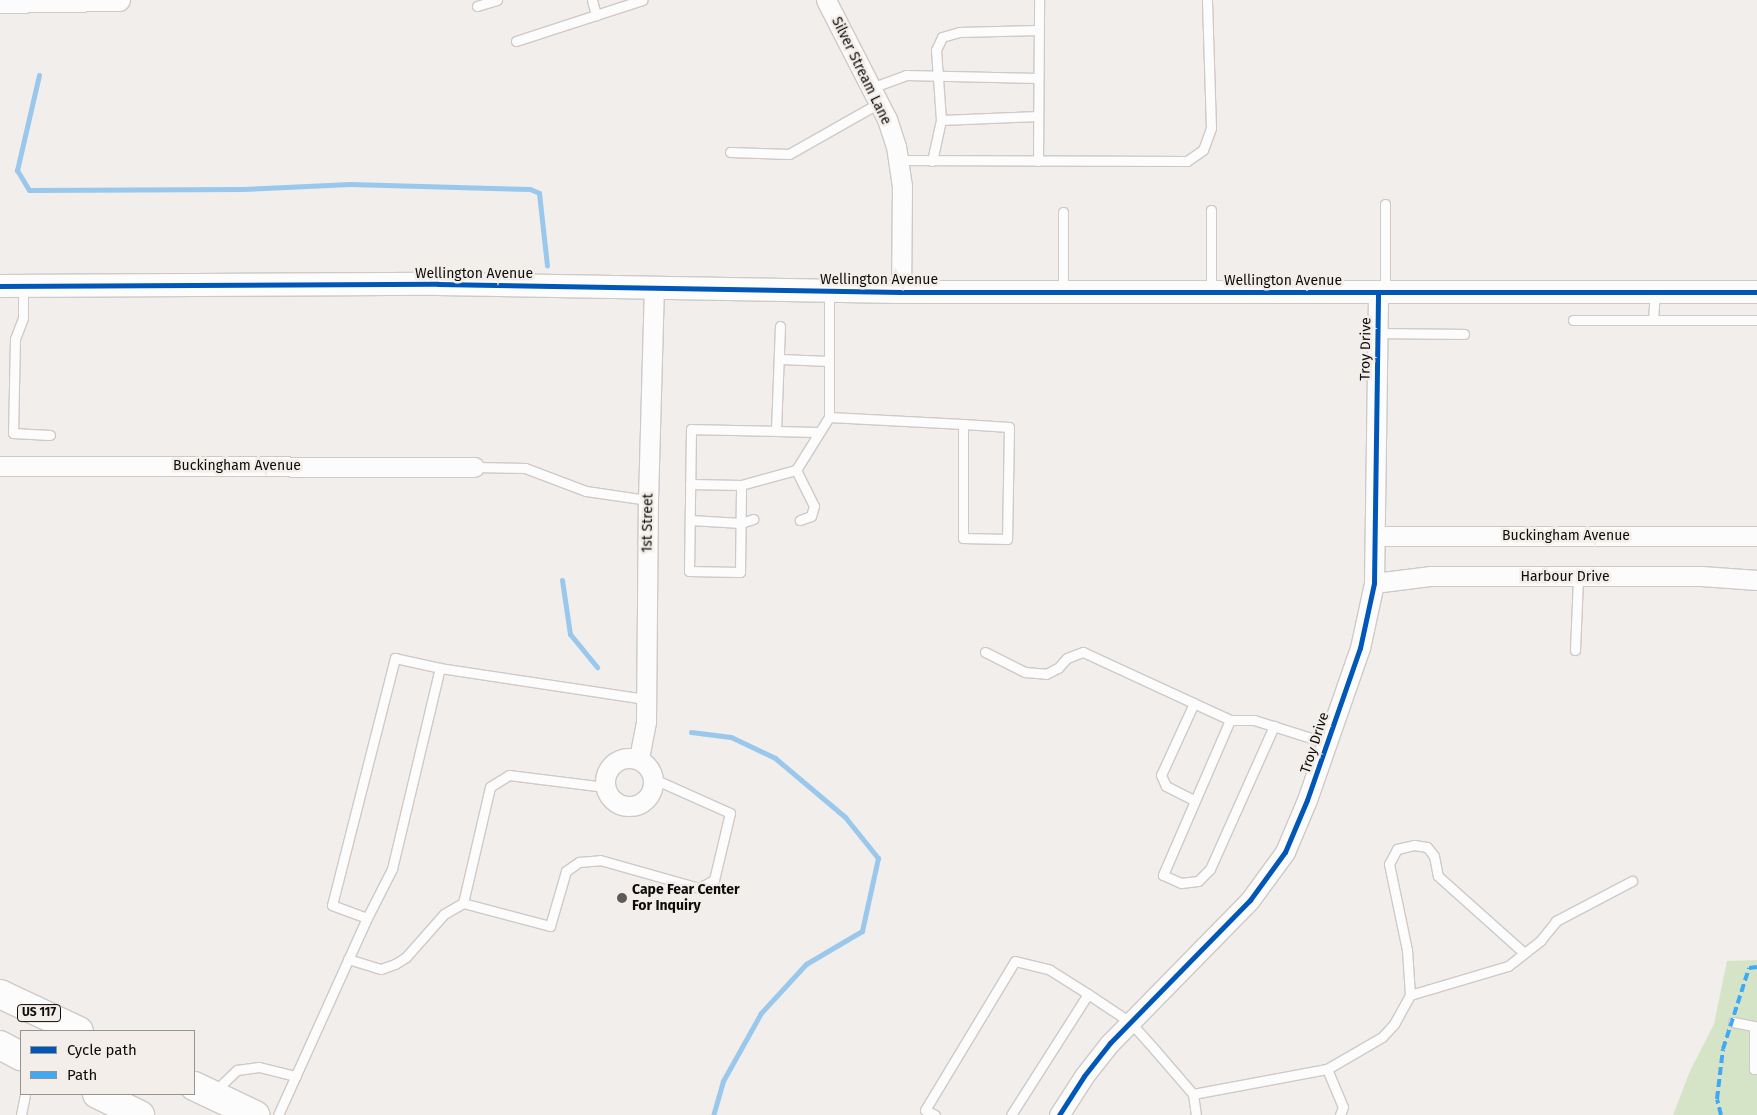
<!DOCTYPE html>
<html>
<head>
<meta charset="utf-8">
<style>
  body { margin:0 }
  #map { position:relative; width:1757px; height:1115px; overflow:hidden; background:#f1eeeb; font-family:"Fira Sans",sans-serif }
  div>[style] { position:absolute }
  .green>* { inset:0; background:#d5e4c7 }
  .stream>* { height:5px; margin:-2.5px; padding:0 2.5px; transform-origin:2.5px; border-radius:2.5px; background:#99c8ec }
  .roads { filter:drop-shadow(1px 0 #cdcac8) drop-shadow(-1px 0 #cdcac8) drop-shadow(0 1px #cdcac8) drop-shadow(0 -1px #cdcac8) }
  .service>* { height:9px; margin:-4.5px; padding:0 4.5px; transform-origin:4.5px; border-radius:4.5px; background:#fdfcfc }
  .minor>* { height:19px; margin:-9.5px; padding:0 9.5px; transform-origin:9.5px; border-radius:9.5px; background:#fdfcfc }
  .minor>.ring { margin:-9.5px; padding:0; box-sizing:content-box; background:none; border:19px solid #fdfcfc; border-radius:50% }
  .tertiary>* { height:22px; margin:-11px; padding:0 11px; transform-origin:11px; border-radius:11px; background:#fdfcfc }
  .primary>* { height:28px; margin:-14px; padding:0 14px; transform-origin:14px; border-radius:14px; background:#fdfcfc }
  .quiet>* { height:4px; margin-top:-2px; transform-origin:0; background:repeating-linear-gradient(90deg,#3fa9f5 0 8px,transparent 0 12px) }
  .cycleway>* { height:5px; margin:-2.5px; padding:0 2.5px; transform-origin:2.5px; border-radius:2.5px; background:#0057b8 }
  .dots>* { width:14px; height:14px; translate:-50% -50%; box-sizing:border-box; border:2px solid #f3eee9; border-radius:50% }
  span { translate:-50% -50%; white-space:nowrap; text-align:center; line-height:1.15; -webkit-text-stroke:5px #f3eee9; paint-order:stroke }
  .shield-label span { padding:1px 4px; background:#f3eee9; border:1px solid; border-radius:4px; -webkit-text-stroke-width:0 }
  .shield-label { font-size:12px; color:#0d0c0a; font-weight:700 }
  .street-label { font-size:14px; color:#0d0c0a }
  .poi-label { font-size:14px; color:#0d0c0a; font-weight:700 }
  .left { translate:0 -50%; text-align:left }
  .legend { position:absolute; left:20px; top:1030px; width:175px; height:65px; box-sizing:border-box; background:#f3eee9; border:1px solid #979490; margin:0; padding:6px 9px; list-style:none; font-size:15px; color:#0d0c0a }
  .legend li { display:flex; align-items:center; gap:10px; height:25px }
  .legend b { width:25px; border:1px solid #979490 }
</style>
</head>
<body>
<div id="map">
  <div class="green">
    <div style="clip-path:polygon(1757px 960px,1757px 1115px,1673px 1115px,1690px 1071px,1714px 1024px,1727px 961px)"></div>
  </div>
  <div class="stream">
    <div style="left:39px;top:75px;width:98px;rotate:103deg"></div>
    <div style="left:17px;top:170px;width:23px;rotate:59deg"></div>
    <div style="left:29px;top:190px;width:214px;rotate:-0.3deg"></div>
    <div style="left:243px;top:189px;width:107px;rotate:-2.7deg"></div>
    <div style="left:350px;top:184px;width:180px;rotate:1.6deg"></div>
    <div style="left:530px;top:189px;width:10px;rotate:24deg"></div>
    <div style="left:539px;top:193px;width:73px;rotate:83.7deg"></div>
    <div style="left:562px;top:580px;width:55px;rotate:81.6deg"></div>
    <div style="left:570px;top:634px;width:43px;rotate:50.7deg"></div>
    <div style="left:691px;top:732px;width:40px;rotate:7.1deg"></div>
    <div style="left:731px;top:737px;width:49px;rotate:25.5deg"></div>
    <div style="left:775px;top:758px;width:92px;rotate:40.1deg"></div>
    <div style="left:845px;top:817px;width:53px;rotate:51.2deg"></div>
    <div style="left:878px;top:858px;width:75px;rotate:102.4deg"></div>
    <div style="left:862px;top:931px;width:65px;rotate:149.5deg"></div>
    <div style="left:806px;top:964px;width:67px;rotate:132.6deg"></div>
    <div style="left:761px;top:1013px;width:78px;rotate:119.2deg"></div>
    <div style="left:723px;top:1081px;width:35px;rotate:106deg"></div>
  </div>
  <div class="roads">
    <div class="service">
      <div style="left:592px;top:0;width:16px;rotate:75deg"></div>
      <div style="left:477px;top:6px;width:21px;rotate:-17deg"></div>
      <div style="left:516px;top:41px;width:133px;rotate:-18deg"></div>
      <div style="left:871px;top:88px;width:37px;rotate:-20deg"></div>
      <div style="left:906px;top:75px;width:132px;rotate:1.3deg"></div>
      <div style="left:941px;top:120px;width:97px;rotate:-2.4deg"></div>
      <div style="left:730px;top:152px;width:59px;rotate:1.9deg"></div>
      <div style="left:789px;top:154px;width:103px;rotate:-29.5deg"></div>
      <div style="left:898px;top:160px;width:289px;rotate:0.2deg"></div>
      <div style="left:1187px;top:161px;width:19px;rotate:-35deg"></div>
      <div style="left:1203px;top:150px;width:23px;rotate:-70deg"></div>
      <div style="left:1211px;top:128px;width:128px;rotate:-91.8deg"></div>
      <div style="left:932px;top:161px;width:42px;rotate:-77.6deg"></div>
      <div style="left:941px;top:120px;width:70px;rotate:-94.1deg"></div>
      <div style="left:936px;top:50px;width:14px;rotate:-65deg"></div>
      <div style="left:942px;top:37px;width:18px;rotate:-16deg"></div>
      <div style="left:959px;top:32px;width:79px;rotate:-1.5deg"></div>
      <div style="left:1038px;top:161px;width:161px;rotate:-89.6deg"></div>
      <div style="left:1385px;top:204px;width:87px;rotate:90deg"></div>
      <div style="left:1211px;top:210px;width:82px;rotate:90deg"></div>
      <div style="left:1063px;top:212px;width:80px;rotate:90deg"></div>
      <div style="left:23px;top:286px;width:32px;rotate:90deg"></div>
      <div style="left:23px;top:318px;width:22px;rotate:111deg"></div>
      <div style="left:15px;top:339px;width:94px;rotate:91.2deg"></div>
      <div style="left:13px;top:433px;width:37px;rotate:3deg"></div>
      <div style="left:829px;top:291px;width:126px;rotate:90deg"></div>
      <div style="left:1573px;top:320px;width:184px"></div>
      <div style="left:1653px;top:320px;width:27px;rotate:-86deg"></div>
      <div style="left:780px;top:326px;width:105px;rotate:92.2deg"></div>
      <div style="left:776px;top:431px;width:85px;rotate:-178.7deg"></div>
      <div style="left:691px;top:429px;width:142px;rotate:90.8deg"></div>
      <div style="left:689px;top:571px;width:51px;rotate:1.1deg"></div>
      <div style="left:740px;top:572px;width:87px;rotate:-89.3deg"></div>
      <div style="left:741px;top:485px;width:57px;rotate:-15.3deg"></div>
      <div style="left:796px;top:470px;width:62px;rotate:-58.1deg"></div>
      <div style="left:829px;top:417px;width:134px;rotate:3deg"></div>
      <div style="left:963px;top:424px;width:46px;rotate:3.7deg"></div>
      <div style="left:1009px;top:427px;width:112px;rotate:91deg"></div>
      <div style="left:1007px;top:539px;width:44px;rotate:-178.7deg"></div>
      <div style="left:963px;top:538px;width:114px;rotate:-90deg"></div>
      <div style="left:1377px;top:333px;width:87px;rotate:0.7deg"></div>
      <div style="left:780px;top:359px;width:49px;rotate:2.3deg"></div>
      <div style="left:776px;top:431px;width:42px;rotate:1.4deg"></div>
      <div style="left:474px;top:467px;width:51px;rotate:1.1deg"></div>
      <div style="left:525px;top:468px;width:65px;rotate:20.7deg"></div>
      <div style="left:586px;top:491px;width:63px;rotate:8.3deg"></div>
      <div style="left:796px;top:470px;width:40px;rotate:63.4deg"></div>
      <div style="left:814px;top:506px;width:10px;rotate:107deg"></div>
      <div style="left:811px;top:516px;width:12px;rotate:160deg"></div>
      <div style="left:690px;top:484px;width:51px;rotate:1.1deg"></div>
      <div style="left:690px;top:520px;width:51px;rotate:3.4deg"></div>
      <div style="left:741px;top:523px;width:13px;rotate:-18deg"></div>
      <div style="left:1575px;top:650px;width:73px;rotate:-87.6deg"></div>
      <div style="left:985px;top:652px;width:45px;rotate:26.6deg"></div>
      <div style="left:1025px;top:672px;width:21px;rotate:5deg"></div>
      <div style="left:1046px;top:674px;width:13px;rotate:-27deg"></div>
      <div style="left:1058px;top:668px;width:13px;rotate:-48deg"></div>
      <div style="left:1067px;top:658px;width:17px;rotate:-21deg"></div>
      <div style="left:1083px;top:652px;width:162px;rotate:24.8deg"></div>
      <div style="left:1230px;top:720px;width:24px"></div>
      <div style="left:1254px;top:720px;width:77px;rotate:17.5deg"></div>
      <div style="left:1194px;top:703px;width:79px;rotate:114.6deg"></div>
      <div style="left:1161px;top:775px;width:12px;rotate:66deg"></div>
      <div style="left:1166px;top:786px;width:31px;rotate:27deg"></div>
      <div style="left:1230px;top:720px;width:169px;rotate:113.4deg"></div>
      <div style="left:1163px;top:875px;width:20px;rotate:24deg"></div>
      <div style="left:1181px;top:883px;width:17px;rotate:-7deg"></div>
      <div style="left:1198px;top:881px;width:17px;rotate:-45deg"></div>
      <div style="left:1210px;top:869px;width:157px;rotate:-65.9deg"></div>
      <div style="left:605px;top:787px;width:97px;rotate:-172.9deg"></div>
      <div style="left:509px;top:775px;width:22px;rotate:148deg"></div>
      <div style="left:490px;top:787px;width:119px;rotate:103.1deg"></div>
      <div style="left:463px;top:903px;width:90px;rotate:14.8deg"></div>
      <div style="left:550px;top:926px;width:57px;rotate:-73.8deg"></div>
      <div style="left:566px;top:871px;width:16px;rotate:-35deg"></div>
      <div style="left:579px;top:862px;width:21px;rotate:-5deg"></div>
      <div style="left:600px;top:860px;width:103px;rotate:15.8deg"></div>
      <div style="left:699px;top:888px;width:17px;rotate:-28deg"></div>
      <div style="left:714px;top:880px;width:69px;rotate:-76.6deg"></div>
      <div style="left:730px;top:813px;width:83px;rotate:-155.9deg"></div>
      <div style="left:367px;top:918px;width:37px;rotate:-160deg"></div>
      <div style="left:332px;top:905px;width:255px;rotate:-75.7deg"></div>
      <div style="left:395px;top:658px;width:46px;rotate:12.5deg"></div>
      <div style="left:348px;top:959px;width:34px;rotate:17deg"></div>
      <div style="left:381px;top:969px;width:15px;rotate:-20deg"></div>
      <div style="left:395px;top:964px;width:13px;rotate:-32deg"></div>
      <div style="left:406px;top:957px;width:57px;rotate:-48.5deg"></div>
      <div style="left:444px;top:914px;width:22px;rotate:-30deg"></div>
      <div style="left:1088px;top:994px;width:50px;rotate:33.7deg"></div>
      <div style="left:1130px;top:1022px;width:38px;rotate:48deg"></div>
      <div style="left:1155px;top:1050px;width:58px;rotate:49.2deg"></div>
      <div style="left:1193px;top:1094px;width:21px;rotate:82deg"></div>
      <div style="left:1410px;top:995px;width:45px;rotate:-93.8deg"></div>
      <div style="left:1407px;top:950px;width:88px;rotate:-101.8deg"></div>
      <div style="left:1389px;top:864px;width:17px;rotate:-62deg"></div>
      <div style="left:1397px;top:849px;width:17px;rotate:-13deg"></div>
      <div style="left:1414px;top:845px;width:13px;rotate:9deg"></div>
      <div style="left:1427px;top:847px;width:11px;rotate:52deg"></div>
      <div style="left:1434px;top:856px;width:20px;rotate:79deg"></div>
      <div style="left:1438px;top:876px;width:115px;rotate:41.8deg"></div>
      <div style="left:1733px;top:1022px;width:21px;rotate:11deg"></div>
      <div style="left:1754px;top:1026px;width:43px;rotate:90deg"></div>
      <div style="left:1754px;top:1069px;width:3px"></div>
      <div style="left:1327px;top:1069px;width:64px;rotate:-30.2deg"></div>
      <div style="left:1382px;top:1037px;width:18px;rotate:-47deg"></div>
      <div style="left:1394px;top:1024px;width:33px;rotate:-61deg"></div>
      <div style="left:1410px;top:995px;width:102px;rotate:-16.5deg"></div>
      <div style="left:1508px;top:966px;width:41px;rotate:-38deg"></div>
      <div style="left:1540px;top:941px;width:26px;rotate:-51deg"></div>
      <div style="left:1556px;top:921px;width:86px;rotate:-27.8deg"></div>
      <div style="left:214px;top:1092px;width:32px;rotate:-44deg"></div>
      <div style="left:237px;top:1070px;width:22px;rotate:-8deg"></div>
      <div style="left:259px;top:1067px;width:38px;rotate:14deg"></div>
      <div style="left:1193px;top:1094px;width:136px;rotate:-10.6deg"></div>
      <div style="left:1327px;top:1069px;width:41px;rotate:67.2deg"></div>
      <div style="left:1343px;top:1107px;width:9px;rotate:111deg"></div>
      <div style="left:21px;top:1115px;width:21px;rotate:-79deg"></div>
      <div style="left:278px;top:1115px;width:216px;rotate:-65.7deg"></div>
      <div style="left:367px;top:918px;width:55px;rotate:-63deg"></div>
      <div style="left:392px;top:869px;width:207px;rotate:-76.6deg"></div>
      <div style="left:440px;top:668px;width:208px;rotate:8.6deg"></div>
      <div style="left:935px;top:1115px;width:11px;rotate:-153deg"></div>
      <div style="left:925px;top:1110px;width:174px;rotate:-58.9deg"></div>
      <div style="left:1015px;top:961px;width:36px;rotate:14deg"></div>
      <div style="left:1050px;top:970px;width:45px;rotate:32.3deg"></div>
      <div style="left:1088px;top:994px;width:143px;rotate:122.5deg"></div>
    </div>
    <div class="minor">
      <div style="left:826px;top:0;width:134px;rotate:62.9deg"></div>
      <div style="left:887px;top:119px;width:28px;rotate:72deg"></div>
      <div style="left:896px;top:146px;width:40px;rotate:81.5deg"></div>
      <div style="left:902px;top:186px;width:106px;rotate:90.5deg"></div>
      <div style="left:0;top:466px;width:474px;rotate:0.1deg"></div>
      <div style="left:1375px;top:536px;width:382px"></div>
      <div style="left:1374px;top:583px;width:56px;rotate:-7.1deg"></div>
      <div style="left:1430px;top:576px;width:271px"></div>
      <div style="left:1701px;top:576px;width:56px;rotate:4.1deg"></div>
      <div class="ring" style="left:605px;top:758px;width:29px;height:29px"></div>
      <div style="left:639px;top:758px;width:38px;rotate:-79deg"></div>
      <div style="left:646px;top:721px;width:221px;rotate:-89.5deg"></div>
      <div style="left:648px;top:500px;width:213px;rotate:-88.4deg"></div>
      <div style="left:1059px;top:1115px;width:46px;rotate:-57.3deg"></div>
      <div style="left:1084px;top:1076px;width:42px;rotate:-51.8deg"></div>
      <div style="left:1110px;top:1043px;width:200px;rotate:-45.6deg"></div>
      <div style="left:1250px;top:900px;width:59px;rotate:-53.9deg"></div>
      <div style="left:1285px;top:852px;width:56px;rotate:-67.1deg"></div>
      <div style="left:1307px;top:800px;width:161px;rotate:-70.8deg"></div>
      <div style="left:1360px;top:648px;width:66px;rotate:-77.8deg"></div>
      <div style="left:1374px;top:583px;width:291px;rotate:-89.2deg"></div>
    </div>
    <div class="tertiary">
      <div style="left:0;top:2px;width:119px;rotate:-1deg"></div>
      <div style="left:0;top:286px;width:438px;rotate:-0.3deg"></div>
      <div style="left:438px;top:284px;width:463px;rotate:1deg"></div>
      <div style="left:901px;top:292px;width:856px"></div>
    </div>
    <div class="primary">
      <div style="left:0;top:994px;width:87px;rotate:25.1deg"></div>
      <div style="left:0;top:1045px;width:24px;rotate:28deg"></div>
      <div style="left:194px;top:1086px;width:68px;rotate:25.4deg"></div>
      <div style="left:97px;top:1094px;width:48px;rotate:26deg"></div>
    </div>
  </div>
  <div class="quiet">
    <div style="left:1721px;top:1115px;width:16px;rotate:-104deg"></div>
    <div style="left:1717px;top:1099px;width:50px;rotate:-83.2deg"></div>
    <div style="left:1723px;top:1049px;width:85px;rotate:-72.2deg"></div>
    <div style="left:1749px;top:968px;width:8px;rotate:-7deg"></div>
  </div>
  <div class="cycleway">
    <div style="left:0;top:286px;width:438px;rotate:-0.3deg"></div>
    <div style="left:438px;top:284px;width:463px;rotate:1deg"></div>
    <div style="left:901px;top:292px;width:856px"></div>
    <div style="left:1059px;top:1115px;width:46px;rotate:-57.3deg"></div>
    <div style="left:1084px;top:1076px;width:42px;rotate:-51.8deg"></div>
    <div style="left:1110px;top:1043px;width:200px;rotate:-45.6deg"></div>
    <div style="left:1250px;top:900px;width:59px;rotate:-53.9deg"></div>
    <div style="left:1285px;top:852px;width:56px;rotate:-67.1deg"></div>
    <div style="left:1307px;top:800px;width:161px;rotate:-70.8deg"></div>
    <div style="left:1360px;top:648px;width:66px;rotate:-77.8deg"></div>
    <div style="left:1374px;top:583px;width:291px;rotate:-89.2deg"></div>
  </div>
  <div class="dots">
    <div style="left:622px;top:898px;background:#5d5b59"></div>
  </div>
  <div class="shield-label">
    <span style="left:39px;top:1013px">US 117</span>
  </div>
  <div class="street-label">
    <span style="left:861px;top:71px;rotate:64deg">Silver Stream Lane</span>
    <span style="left:474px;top:274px">Wellington Avenue</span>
    <span style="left:879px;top:280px">Wellington Avenue</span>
    <span style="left:1283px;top:281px">Wellington Avenue</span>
    <span style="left:1366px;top:349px;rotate:-89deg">Troy Drive</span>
    <span style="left:237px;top:466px">Buckingham Avenue</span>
    <span style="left:648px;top:523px;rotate:-89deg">1st Street</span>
    <span style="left:1566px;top:536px">Buckingham Avenue</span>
    <span style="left:1565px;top:577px">Harbour Drive</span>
    <span style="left:1315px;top:743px;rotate:-72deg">Troy Drive</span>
  </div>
  <div class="poi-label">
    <span class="left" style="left:632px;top:898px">Cape Fear Center<br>For Inquiry</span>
  </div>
  <ul class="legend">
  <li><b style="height:6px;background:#0057b8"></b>Cycle path</li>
  <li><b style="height:6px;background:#3fa9f5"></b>Path</li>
  </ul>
</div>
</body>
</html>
